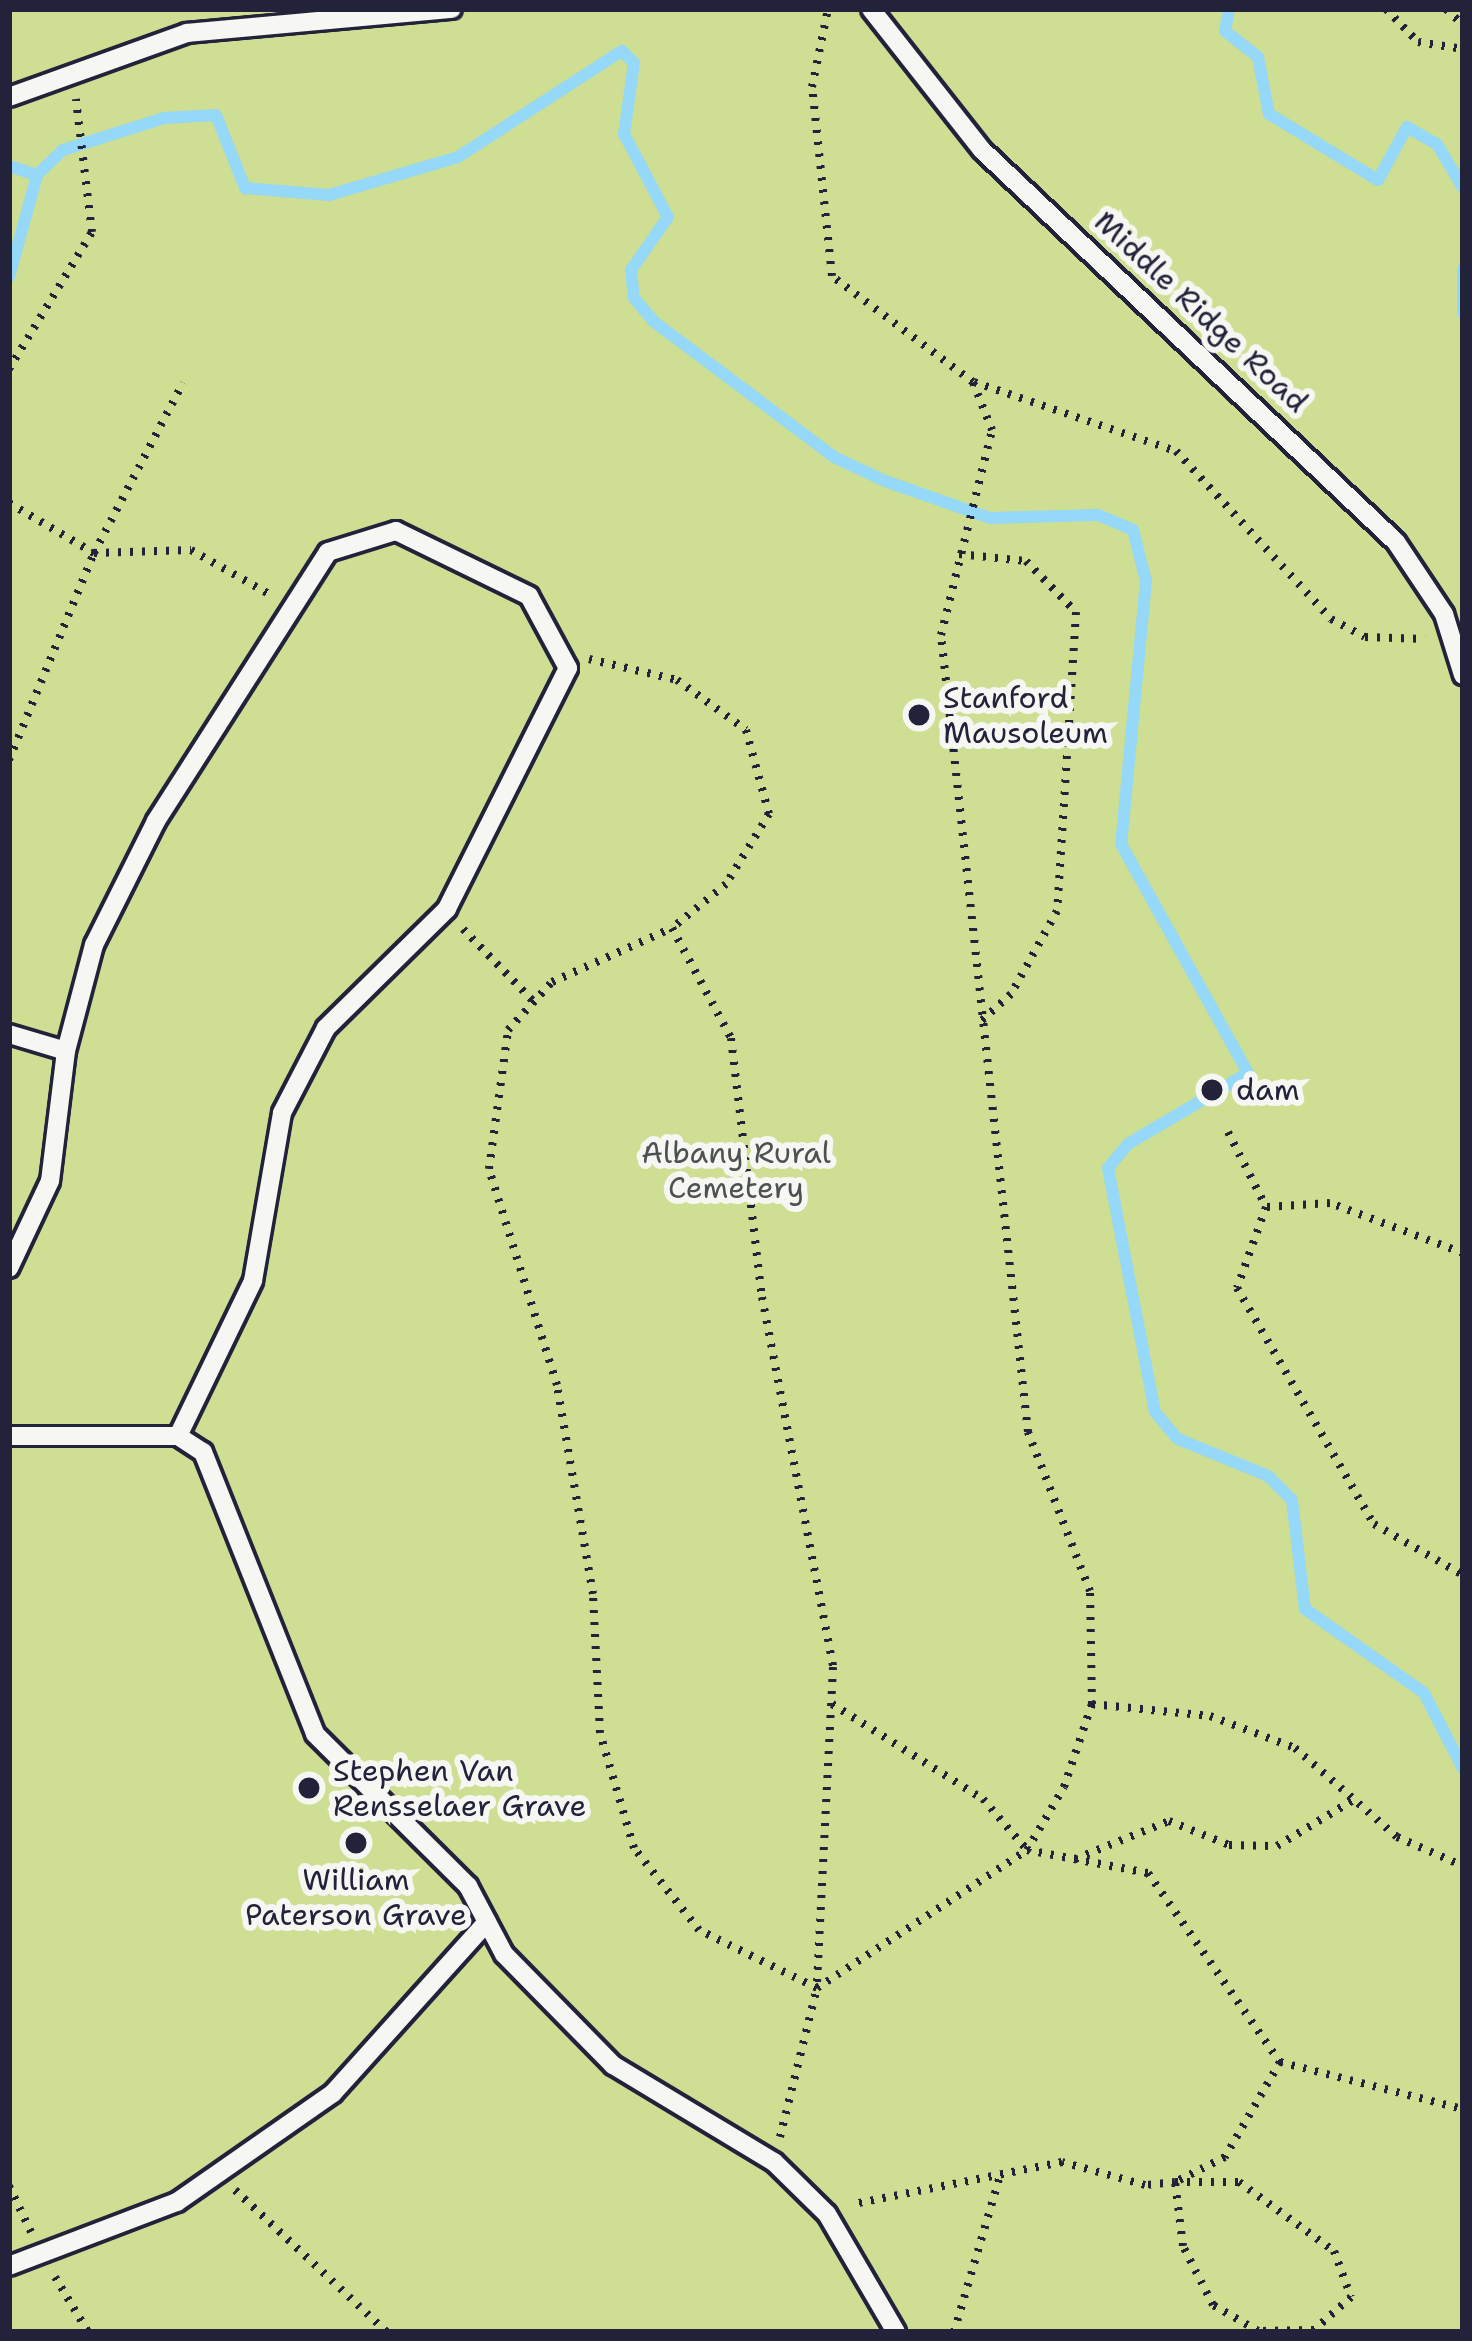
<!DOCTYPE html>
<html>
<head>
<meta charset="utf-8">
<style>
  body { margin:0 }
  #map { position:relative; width:1472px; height:2341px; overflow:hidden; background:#f5e5e9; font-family:"Shantell Sans",sans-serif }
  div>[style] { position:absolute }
  .green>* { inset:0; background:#cede92; transform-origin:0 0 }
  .stream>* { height:12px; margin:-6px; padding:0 6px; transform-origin:6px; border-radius:6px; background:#95d8f7 }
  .path>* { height:8px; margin-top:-4px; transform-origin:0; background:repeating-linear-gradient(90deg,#22223b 0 3px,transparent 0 12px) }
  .roads { filter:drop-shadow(3px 0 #22223b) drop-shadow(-3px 0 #22223b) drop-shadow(0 3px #22223b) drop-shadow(0 -3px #22223b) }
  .lane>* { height:18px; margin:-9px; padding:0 9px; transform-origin:9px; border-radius:9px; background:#f6f6f2 }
  .dots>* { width:33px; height:33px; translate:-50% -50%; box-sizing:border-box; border:6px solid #f6f6f2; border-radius:50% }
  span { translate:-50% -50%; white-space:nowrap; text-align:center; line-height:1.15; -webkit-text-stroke:12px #f6f6f2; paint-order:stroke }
  .street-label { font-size:30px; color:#22223b }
  .poi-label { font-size:30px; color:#22223b }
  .left { translate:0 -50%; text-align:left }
  .park-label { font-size:30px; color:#4d5151 }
  .frame { position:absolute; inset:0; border:12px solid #22223b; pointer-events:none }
</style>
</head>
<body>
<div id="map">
  <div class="green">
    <div style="left:9px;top:9px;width:1454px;height:2323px"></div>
  </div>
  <div class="stream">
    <div style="left:1229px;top:9px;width:22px;rotate:100deg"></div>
    <div style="left:1225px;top:31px;width:42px;rotate:38.2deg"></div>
    <div style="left:1258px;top:57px;width:58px;rotate:79.1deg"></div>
    <div style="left:1269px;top:114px;width:127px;rotate:31.2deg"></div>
    <div style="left:1378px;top:180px;width:60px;rotate:-61.3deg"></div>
    <div style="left:1407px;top:127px;width:34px;rotate:30deg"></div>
    <div style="left:1437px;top:144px;width:51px;rotate:59.4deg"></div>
    <div style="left:9px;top:166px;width:29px;rotate:18deg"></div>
    <div style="left:1463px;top:269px;width:44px;rotate:90deg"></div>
    <div style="left:9px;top:277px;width:106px;rotate:-74.6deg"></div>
    <div style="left:37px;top:175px;width:36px;rotate:-44deg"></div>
    <div style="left:63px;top:150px;width:106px;rotate:-17.6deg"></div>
    <div style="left:164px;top:118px;width:52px;rotate:-3.3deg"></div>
    <div style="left:216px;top:115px;width:79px;rotate:68.3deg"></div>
    <div style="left:245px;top:188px;width:84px;rotate:4.8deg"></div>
    <div style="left:329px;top:195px;width:134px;rotate:-16.4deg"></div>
    <div style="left:458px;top:157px;width:195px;rotate:-32.9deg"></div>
    <div style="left:622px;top:51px;width:17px;rotate:45deg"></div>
    <div style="left:634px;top:63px;width:72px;rotate:98deg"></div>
    <div style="left:624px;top:134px;width:94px;rotate:62.1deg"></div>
    <div style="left:668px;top:217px;width:65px;rotate:124.9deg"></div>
    <div style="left:631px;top:270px;width:28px;rotate:84deg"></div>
    <div style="left:634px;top:298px;width:30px;rotate:50deg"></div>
    <div style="left:653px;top:321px;width:226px;rotate:36.9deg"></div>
    <div style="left:834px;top:457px;width:56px;rotate:25.2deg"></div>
    <div style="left:885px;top:481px;width:111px;rotate:19.4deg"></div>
    <div style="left:990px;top:518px;width:108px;rotate:-1.6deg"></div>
    <div style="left:1098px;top:515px;width:38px;rotate:23deg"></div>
    <div style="left:1133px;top:530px;width:53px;rotate:75.7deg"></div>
    <div style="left:1146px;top:581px;width:264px;rotate:95.4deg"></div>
    <div style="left:1121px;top:844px;width:262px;rotate:61deg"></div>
    <div style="left:1248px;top:1073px;width:139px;rotate:149.4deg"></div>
    <div style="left:1128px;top:1144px;width:31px;rotate:130deg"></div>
    <div style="left:1108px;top:1168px;width:248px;rotate:79.1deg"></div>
    <div style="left:1155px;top:1412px;width:35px;rotate:50deg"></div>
    <div style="left:1178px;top:1439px;width:97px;rotate:22.3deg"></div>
    <div style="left:1268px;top:1476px;width:34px;rotate:45deg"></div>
    <div style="left:1292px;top:1500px;width:110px;rotate:83.2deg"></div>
    <div style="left:1305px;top:1609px;width:146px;rotate:35.2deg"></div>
    <div style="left:1424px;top:1693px;width:85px;rotate:62.8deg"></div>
  </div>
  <div class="path">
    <div style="left:1386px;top:9px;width:46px;rotate:45.9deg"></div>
    <div style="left:1418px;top:42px;width:46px;rotate:8.8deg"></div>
    <div style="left:1446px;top:9px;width:23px;rotate:43deg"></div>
    <div style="left:9px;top:369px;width:160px;rotate:-58.8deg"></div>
    <div style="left:92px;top:232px;width:134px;rotate:-96.9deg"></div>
    <div style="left:974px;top:382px;width:213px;rotate:18.9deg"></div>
    <div style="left:1176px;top:451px;width:229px;rotate:47.3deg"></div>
    <div style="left:1331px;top:619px;width:38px;rotate:28deg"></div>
    <div style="left:1365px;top:637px;width:60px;rotate:1.9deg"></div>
    <div style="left:9px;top:503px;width:99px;rotate:30.5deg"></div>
    <div style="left:94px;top:553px;width:97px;rotate:-1.8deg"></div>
    <div style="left:191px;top:550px;width:90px;rotate:29.4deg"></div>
    <div style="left:959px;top:554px;width:67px;rotate:6deg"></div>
    <div style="left:1026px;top:561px;width:71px;rotate:45.6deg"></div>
    <div style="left:1076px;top:612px;width:300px;rotate:93.6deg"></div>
    <div style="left:1057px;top:911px;width:95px;rotate:119deg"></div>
    <div style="left:1011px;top:994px;width:43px;rotate:137.8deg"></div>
    <div style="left:589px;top:659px;width:90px;rotate:13.4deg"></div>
    <div style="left:677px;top:680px;width:85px;rotate:35.9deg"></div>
    <div style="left:746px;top:730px;width:87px;rotate:74.7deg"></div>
    <div style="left:769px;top:814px;width:82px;rotate:121.6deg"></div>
    <div style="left:726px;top:884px;width:70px;rotate:140.8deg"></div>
    <div style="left:9px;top:760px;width:224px;rotate:-67.7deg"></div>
    <div style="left:94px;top:553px;width:192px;rotate:-62.4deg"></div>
    <div style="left:672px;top:928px;width:125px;rotate:61.8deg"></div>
    <div style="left:731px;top:1038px;width:261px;rotate:83.2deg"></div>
    <div style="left:762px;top:1297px;width:377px;rotate:79.1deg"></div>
    <div style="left:833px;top:1667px;width:321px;rotate:92.9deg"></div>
    <div style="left:817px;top:1988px;width:131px;rotate:-153.8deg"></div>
    <div style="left:699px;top:1930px;width:105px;rotate:-128.4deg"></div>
    <div style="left:634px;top:1848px;width:120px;rotate:-106.5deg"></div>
    <div style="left:600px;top:1733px;width:139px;rotate:-92.9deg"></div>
    <div style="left:593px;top:1594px;width:212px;rotate:-99.8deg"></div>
    <div style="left:557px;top:1385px;width:226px;rotate:-107.5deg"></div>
    <div style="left:489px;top:1169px;width:140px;rotate:-82.2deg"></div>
    <div style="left:508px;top:1030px;width:65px;rotate:-47.5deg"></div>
    <div style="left:552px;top:982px;width:132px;rotate:-24.2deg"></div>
    <div style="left:463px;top:929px;width:100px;rotate:45.8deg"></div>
    <div style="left:1228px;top:1132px;width:84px;rotate:63.1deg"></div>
    <div style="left:1463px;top:1253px;width:142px;rotate:-159.4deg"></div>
    <div style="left:1330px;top:1203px;width:64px;rotate:176.4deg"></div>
    <div style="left:1266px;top:1207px;width:86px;rotate:109.7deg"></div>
    <div style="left:1237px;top:1288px;width:273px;rotate:59.9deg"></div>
    <div style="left:1374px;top:1524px;width:103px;rotate:29.8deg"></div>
    <div style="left:832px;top:1704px;width:178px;rotate:32.2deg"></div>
    <div style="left:983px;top:1799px;width:67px;rotate:49.2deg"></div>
    <div style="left:1027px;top:1850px;width:123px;rotate:10.8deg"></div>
    <div style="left:1148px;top:1873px;width:231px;rotate:55.1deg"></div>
    <div style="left:1280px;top:2062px;width:110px;rotate:120.1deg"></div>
    <div style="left:1225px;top:2157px;width:56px;rotate:153.4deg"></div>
    <div style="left:1175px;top:2182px;width:30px;rotate:174deg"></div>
    <div style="left:1145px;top:2185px;width:86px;rotate:-164.5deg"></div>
    <div style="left:1062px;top:2162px;width:213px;rotate:168.6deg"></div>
    <div style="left:1092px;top:1704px;width:119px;rotate:5.8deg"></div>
    <div style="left:1210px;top:1716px;width:91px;rotate:20.6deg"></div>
    <div style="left:1295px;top:1748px;width:135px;rotate:41.1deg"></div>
    <div style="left:1397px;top:1837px;width:72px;rotate:23.7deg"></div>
    <div style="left:1075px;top:1859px;width:101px;rotate:-22deg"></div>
    <div style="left:1169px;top:1821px;width:65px;rotate:21.8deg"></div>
    <div style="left:1229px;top:1845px;width:48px;rotate:1.2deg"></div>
    <div style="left:1277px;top:1846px;width:91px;rotate:-31.1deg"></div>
    <div style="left:1280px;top:2062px;width:189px;rotate:14.4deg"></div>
    <div style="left:780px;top:2137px;width:154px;rotate:-76.1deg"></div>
    <div style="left:817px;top:1988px;width:251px;rotate:-33.3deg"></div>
    <div style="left:1027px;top:1850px;width:73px;rotate:-59.6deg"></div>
    <div style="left:1064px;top:1787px;width:88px;rotate:-71.4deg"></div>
    <div style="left:1092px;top:1704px;width:113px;rotate:-91deg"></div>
    <div style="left:1090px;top:1591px;width:171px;rotate:-111.3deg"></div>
    <div style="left:1028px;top:1432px;width:802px;rotate:-96.23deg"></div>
    <div style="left:941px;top:635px;width:211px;rotate:-76deg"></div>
    <div style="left:992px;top:430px;width:52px;rotate:-111.6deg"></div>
    <div style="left:973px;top:382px;width:176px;rotate:-143.1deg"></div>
    <div style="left:832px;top:276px;width:190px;rotate:-96deg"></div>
    <div style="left:812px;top:87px;width:80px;rotate:-78.4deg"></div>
    <div style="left:1175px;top:2182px;width:64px"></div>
    <div style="left:1239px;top:2182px;width:117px;rotate:36deg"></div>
    <div style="left:1334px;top:2251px;width:49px;rotate:69.7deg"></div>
    <div style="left:1351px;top:2297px;width:50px;rotate:138.3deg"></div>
    <div style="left:1314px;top:2330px;width:56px;rotate:179deg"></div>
    <div style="left:1258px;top:2331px;width:52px;rotate:-150deg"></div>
    <div style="left:1213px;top:2305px;width:66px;rotate:-117deg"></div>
    <div style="left:1183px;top:2246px;width:64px;rotate:-97.1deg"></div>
    <div style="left:9px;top:2186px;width:51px;rotate:64.4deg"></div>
    <div style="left:235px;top:2190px;width:208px;rotate:43.1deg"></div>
    <div style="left:55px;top:2277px;width:64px;rotate:59deg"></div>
    <div style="left:954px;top:2332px;width:167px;rotate:-73.6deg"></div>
  </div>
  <div class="roads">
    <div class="lane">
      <div style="left:871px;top:9px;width:179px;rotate:51.8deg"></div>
      <div style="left:982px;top:150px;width:570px;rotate:43.44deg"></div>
      <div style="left:1396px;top:542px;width:87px;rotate:56.3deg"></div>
      <div style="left:1444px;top:614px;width:64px;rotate:72.7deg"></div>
      <div style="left:9px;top:97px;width:189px;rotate:-19.8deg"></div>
      <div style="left:187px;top:33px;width:266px;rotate:-5.2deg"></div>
      <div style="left:9px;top:1034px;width:59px;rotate:16.6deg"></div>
      <div style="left:66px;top:1051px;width:131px;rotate:97deg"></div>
      <div style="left:50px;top:1181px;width:96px;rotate:115.2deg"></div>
      <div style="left:66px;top:1051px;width:110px;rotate:-75.2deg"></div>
      <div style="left:94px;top:945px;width:139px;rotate:-63.4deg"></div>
      <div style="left:156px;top:821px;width:319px;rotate:-57.4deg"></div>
      <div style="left:328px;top:552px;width:71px;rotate:-17.2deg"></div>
      <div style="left:396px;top:531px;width:148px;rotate:26deg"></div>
      <div style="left:529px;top:596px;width:82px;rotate:61.6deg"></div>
      <div style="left:568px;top:668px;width:270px;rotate:116.7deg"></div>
      <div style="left:447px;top:909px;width:170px;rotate:135.5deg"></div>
      <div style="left:326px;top:1028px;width:96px;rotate:117.4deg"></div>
      <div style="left:282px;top:1113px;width:170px;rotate:99.8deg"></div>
      <div style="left:253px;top:1281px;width:172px;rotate:115.8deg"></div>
      <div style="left:9px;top:1436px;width:169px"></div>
      <div style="left:178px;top:1436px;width:30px;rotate:33deg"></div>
      <div style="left:203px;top:1452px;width:303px;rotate:68.3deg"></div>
      <div style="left:315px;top:1734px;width:216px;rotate:44.8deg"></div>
      <div style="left:468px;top:1886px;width:77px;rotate:62.1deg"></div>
      <div style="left:504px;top:1954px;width:156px;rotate:45.5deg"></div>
      <div style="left:613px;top:2065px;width:188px;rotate:31.1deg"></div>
      <div style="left:774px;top:2162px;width:74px;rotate:44.5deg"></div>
      <div style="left:827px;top:2214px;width:137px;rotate:59.7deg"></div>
      <div style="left:9px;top:2266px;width:180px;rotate:-20.9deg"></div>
      <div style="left:177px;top:2202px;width:190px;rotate:-34.9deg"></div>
      <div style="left:333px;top:2093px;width:230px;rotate:-48deg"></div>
    </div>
  </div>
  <div class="dots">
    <div style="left:919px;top:715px;background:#22223b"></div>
    <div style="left:1212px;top:1090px;background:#22223b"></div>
    <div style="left:309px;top:1788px;background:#22223b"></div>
    <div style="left:356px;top:1843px;background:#22223b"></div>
  </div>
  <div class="street-label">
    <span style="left:1201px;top:312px;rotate:43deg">Middle Ridge Road</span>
  </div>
  <div class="poi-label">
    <span class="left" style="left:943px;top:715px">Stanford<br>Mausoleum</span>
    <span class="left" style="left:1236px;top:1090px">dam</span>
    <span class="left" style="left:333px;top:1788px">Stephen Van<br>Rensselaer Grave</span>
    <span style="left:356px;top:1897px">William<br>Paterson Grave</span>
  </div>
  <div class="park-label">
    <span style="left:736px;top:1170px">Albany Rural<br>Cemetery</span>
  </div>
  <div class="frame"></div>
</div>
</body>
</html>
